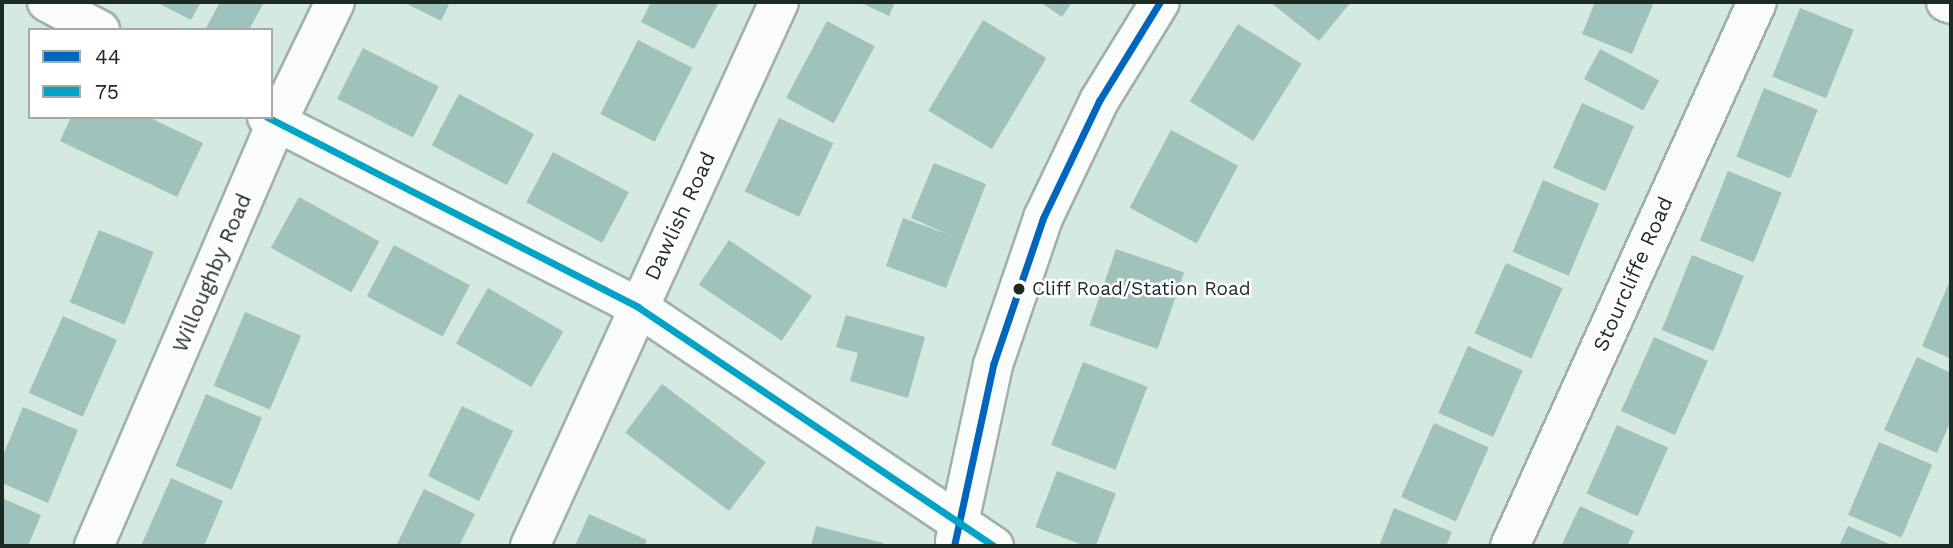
<!DOCTYPE html>
<html>
<head>
<meta charset="utf-8">
<style>
  body { margin:0 }
  #map { position:relative; width:1953px; height:548px; overflow:hidden; background:#d4e9df; font-family:"Work Sans",sans-serif }
  div>[style] { position:absolute }
  .building>* { inset:0; background:#a0c2bd; transform-origin:0 0 }
  .roads { filter:drop-shadow(2px 0 #a0b0a9) drop-shadow(-2px 0 #a0b0a9) drop-shadow(0 2px #a0b0a9) drop-shadow(0 -2px #a0b0a9) }
  .minor>* { height:38px; margin:-19px; padding:0 19px; transform-origin:19px; border-radius:19px; background:#f9fcfa }
  .bus-1>* { height:7px; margin:-3.5px; padding:0 3.5px; transform-origin:3.5px; border-radius:3.5px; background:#0065bd }
  .bus-2>* { height:7px; margin:-3.5px; padding:0 3.5px; transform-origin:3.5px; border-radius:3.5px; background:#01a3c6 }
  .dots>* { width:19px; height:19px; translate:-50% -50%; box-sizing:border-box; border:4px solid #fff; border-radius:50% }
  span { translate:-50% -50%; white-space:nowrap; text-align:center; line-height:1.15; -webkit-text-stroke:5px #fff; paint-order:stroke }
  .bus-label { font-size:19px; color:#1c2b24 }
  .left { translate:0 -50%; text-align:left }
  .street-label { font-size:21px; color:#1c2b24 }
  .frame { position:absolute; inset:0; border:4px solid #1c2b24; pointer-events:none }
  .legend { position:absolute; left:28px; top:28px; width:245px; height:91px; box-sizing:border-box; background:#fff; border:2px solid #a4aaa7; margin:0; padding:9px 12px; list-style:none; font-size:21px; color:#1c2b24 }
  .legend li { display:flex; align-items:center; gap:14px; height:35px }
  .legend b { width:35px; border:2px solid #a4aaa7 }
</style>
</head>
<body>
<div id="map">
  <div class="building">
    <div style="clip-path:polygon(156px 2px,201px 2px,191px 20px)"></div>
    <div style="clip-path:polygon(220px 2px,264px 2px,249px 30px,205px 30px)"></div>
    <div style="clip-path:polygon(403px 2px,450px 2px,441px 21px)"></div>
    <div style="clip-path:polygon(651px 2px,719px 2px,694px 49px,641px 22px)"></div>
    <div style="clip-path:polygon(859px 2px,895px 2px,889px 16px)"></div>
    <div style="clip-path:polygon(1040px 2px,1072px 2px,1062px 17px)"></div>
    <div style="clip-path:polygon(1270px 2px,1351px 2px,1319px 41px)"></div>
    <div style="clip-path:polygon(1595px 2px,1654px 2px,1632px 54px,1582px 34px)"></div>
    <div style="left:1800px;top:8px;width:58px;height:74px;rotate:22deg"></div>
    <div style="left:983px;top:20px;width:74px;height:106px;rotate:31deg"></div>
    <div style="left:827px;top:21px;width:54px;height:87px;rotate:28deg"></div>
    <div style="left:1238px;top:24px;width:75px;height:91px;rotate:32deg"></div>
    <div style="left:638px;top:40px;width:61px;height:83px;rotate:27deg"></div>
    <div style="left:363px;top:48px;width:85px;height:57px;rotate:27deg"></div>
    <div style="left:1600px;top:49px;width:67px;height:34px;rotate:28deg"></div>
    <div style="left:1764px;top:88px;width:58px;height:74px;rotate:22deg"></div>
    <div style="left:459px;top:94px;width:85px;height:58px;rotate:28deg"></div>
    <div style="left:1582px;top:103px;width:57px;height:71px;rotate:24deg"></div>
    <div style="clip-path:polygon(71px 117px,148px 117px,203px 143px,177px 197px,60px 141px)"></div>
    <div style="left:779px;top:118px;width:60px;height:81px;rotate:25deg"></div>
    <div style="left:1171px;top:130px;width:76px;height:88px;rotate:28deg"></div>
    <div style="left:553px;top:152px;width:86px;height:57px;rotate:28deg"></div>
    <div style="clip-path:polygon(934px 163px,986px 184px,946px 288px,886px 266px,903px 218px,950px 235px,911px 218px)"></div>
    <div style="left:1728px;top:171px;width:58px;height:75px;rotate:22deg"></div>
    <div style="left:1543px;top:180px;width:61px;height:78px;rotate:23deg"></div>
    <div style="left:299px;top:197px;width:92px;height:58px;rotate:29deg"></div>
    <div style="left:99px;top:230px;width:59px;height:78px;rotate:22deg"></div>
    <div style="left:729px;top:240px;width:100px;height:54px;rotate:34deg"></div>
    <div style="left:394px;top:245px;width:86px;height:58px;rotate:28deg"></div>
    <div style="left:1116px;top:249px;width:72px;height:81px;rotate:19deg"></div>
    <div style="left:1692px;top:255px;width:56px;height:81px;rotate:22deg"></div>
    <div style="left:1506px;top:263px;width:62px;height:77px;rotate:24deg"></div>
    <div style="clip-path:polygon(1951px 278px,1951px 359px,1922px 346px)"></div>
    <div style="left:488px;top:288px;width:87px;height:64px;rotate:30deg"></div>
    <div style="left:245px;top:312px;width:61px;height:80px;rotate:23deg"></div>
    <div style="clip-path:polygon(846px 315px,925px 337px,908px 398px,850px 381px,858px 353px,836px 347px)"></div>
    <div style="left:63px;top:316px;width:59px;height:84px;rotate:24deg"></div>
    <div style="left:1654px;top:337px;width:59px;height:81px;rotate:24deg"></div>
    <div style="left:1468px;top:346px;width:60px;height:73px;rotate:24deg"></div>
    <div style="clip-path:polygon(1917px 357px,1951px 373px,1951px 420px,1937px 453px,1884px 430px)"></div>
    <div style="left:1083px;top:362px;width:69px;height:89px;rotate:21deg"></div>
    <div style="left:662px;top:384px;width:130px;height:61px;rotate:37deg"></div>
    <div style="left:206px;top:394px;width:61px;height:78px;rotate:23deg"></div>
    <div style="left:462px;top:406px;width:57px;height:78px;rotate:26deg"></div>
    <div style="clip-path:polygon(23px 407px,78px 430px,48px 503px,2px 483px,2px 458px)"></div>
    <div style="left:1434px;top:423px;width:60px;height:81px;rotate:24deg"></div>
    <div style="left:1617px;top:425px;width:56px;height:75px;rotate:24deg"></div>
    <div style="left:1879px;top:442px;width:58px;height:79px;rotate:23deg"></div>
    <div style="left:1057px;top:471px;width:63px;height:60px;rotate:21deg"></div>
    <div style="clip-path:polygon(171px 478px,223px 501px,204px 546px,141px 546px)"></div>
    <div style="clip-path:polygon(424px 489px,475px 514px,459px 546px,396px 546px)"></div>
    <div style="clip-path:polygon(2px 498px,41px 515px,28px 546px,2px 546px)"></div>
    <div style="clip-path:polygon(1580px 506px,1634px 531px,1627px 546px,1561px 546px)"></div>
    <div style="clip-path:polygon(1394px 508px,1452px 532px,1446px 546px,1379px 546px)"></div>
    <div style="clip-path:polygon(589px 514px,647px 540px,644px 546px,575px 546px)"></div>
    <div style="clip-path:polygon(816px 526px,883px 543px,882px 546px,811px 546px)"></div>
    <div style="clip-path:polygon(1848px 526px,1894px 546px,1839px 546px)"></div>
  </div>
  <div class="roads">
    <div class="minor">
      <div style="left:47px;top:2px;width:60px;rotate:27.8deg"></div>
      <div style="left:1946px;top:2px;width:5px;rotate:22deg"></div>
      <div style="left:267px;top:117px;width:417px;rotate:27.1deg"></div>
      <div style="left:638px;top:307px;width:429px;rotate:33.9deg"></div>
      <div style="left:955px;top:541px;width:180px;rotate:-77.8deg"></div>
      <div style="left:993px;top:365px;width:155px;rotate:-71.2deg"></div>
      <div style="left:1043px;top:218px;width:130px;rotate:-64.4deg"></div>
      <div style="left:1099px;top:101px;width:116px;rotate:-58.4deg"></div>
      <div style="left:94px;top:546px;width:462px;rotate:-66.7deg"></div>
      <div style="left:277px;top:122px;width:133px;rotate:-64.2deg"></div>
      <div style="left:530px;top:546px;width:598px;rotate:-65.41deg"></div>
      <div style="left:1510px;top:546px;width:597px;rotate:-65.58deg"></div>
    </div>
  </div>
  <div class="bus-1">
    <div style="left:954px;top:546px;width:185px;rotate:-77.8deg"></div>
    <div style="left:993px;top:365px;width:155px;rotate:-71.2deg"></div>
    <div style="left:1043px;top:218px;width:130px;rotate:-64.4deg"></div>
    <div style="left:1099px;top:101px;width:116px;rotate:-58.4deg"></div>
  </div>
  <div class="bus-2">
    <div style="left:267px;top:117px;width:417px;rotate:27.1deg"></div>
    <div style="left:638px;top:307px;width:429px;rotate:33.9deg"></div>
  </div>
  <div class="dots">
    <div style="left:1019px;top:289px;background:#1c2b24"></div>
  </div>
  <div class="bus-label">
    <span class="left" style="left:1032px;top:289px">Cliff Road/Station Road</span>
  </div>
  <div class="street-label">
    <span style="left:680px;top:216px;rotate:-65deg">Dawlish Road</span>
    <span style="left:212px;top:273px;rotate:-67deg">Willoughby Road</span>
    <span style="left:1633px;top:274px;rotate:-66deg">Stourcliffe Road</span>
  </div>
  <div class="frame"></div>
  <ul class="legend">
  <li><b style="height:9px;background:#0065bd"></b>44</li>
  <li><b style="height:9px;background:#01a3c6"></b>75</li>
  </ul>
</div>
</body>
</html>
